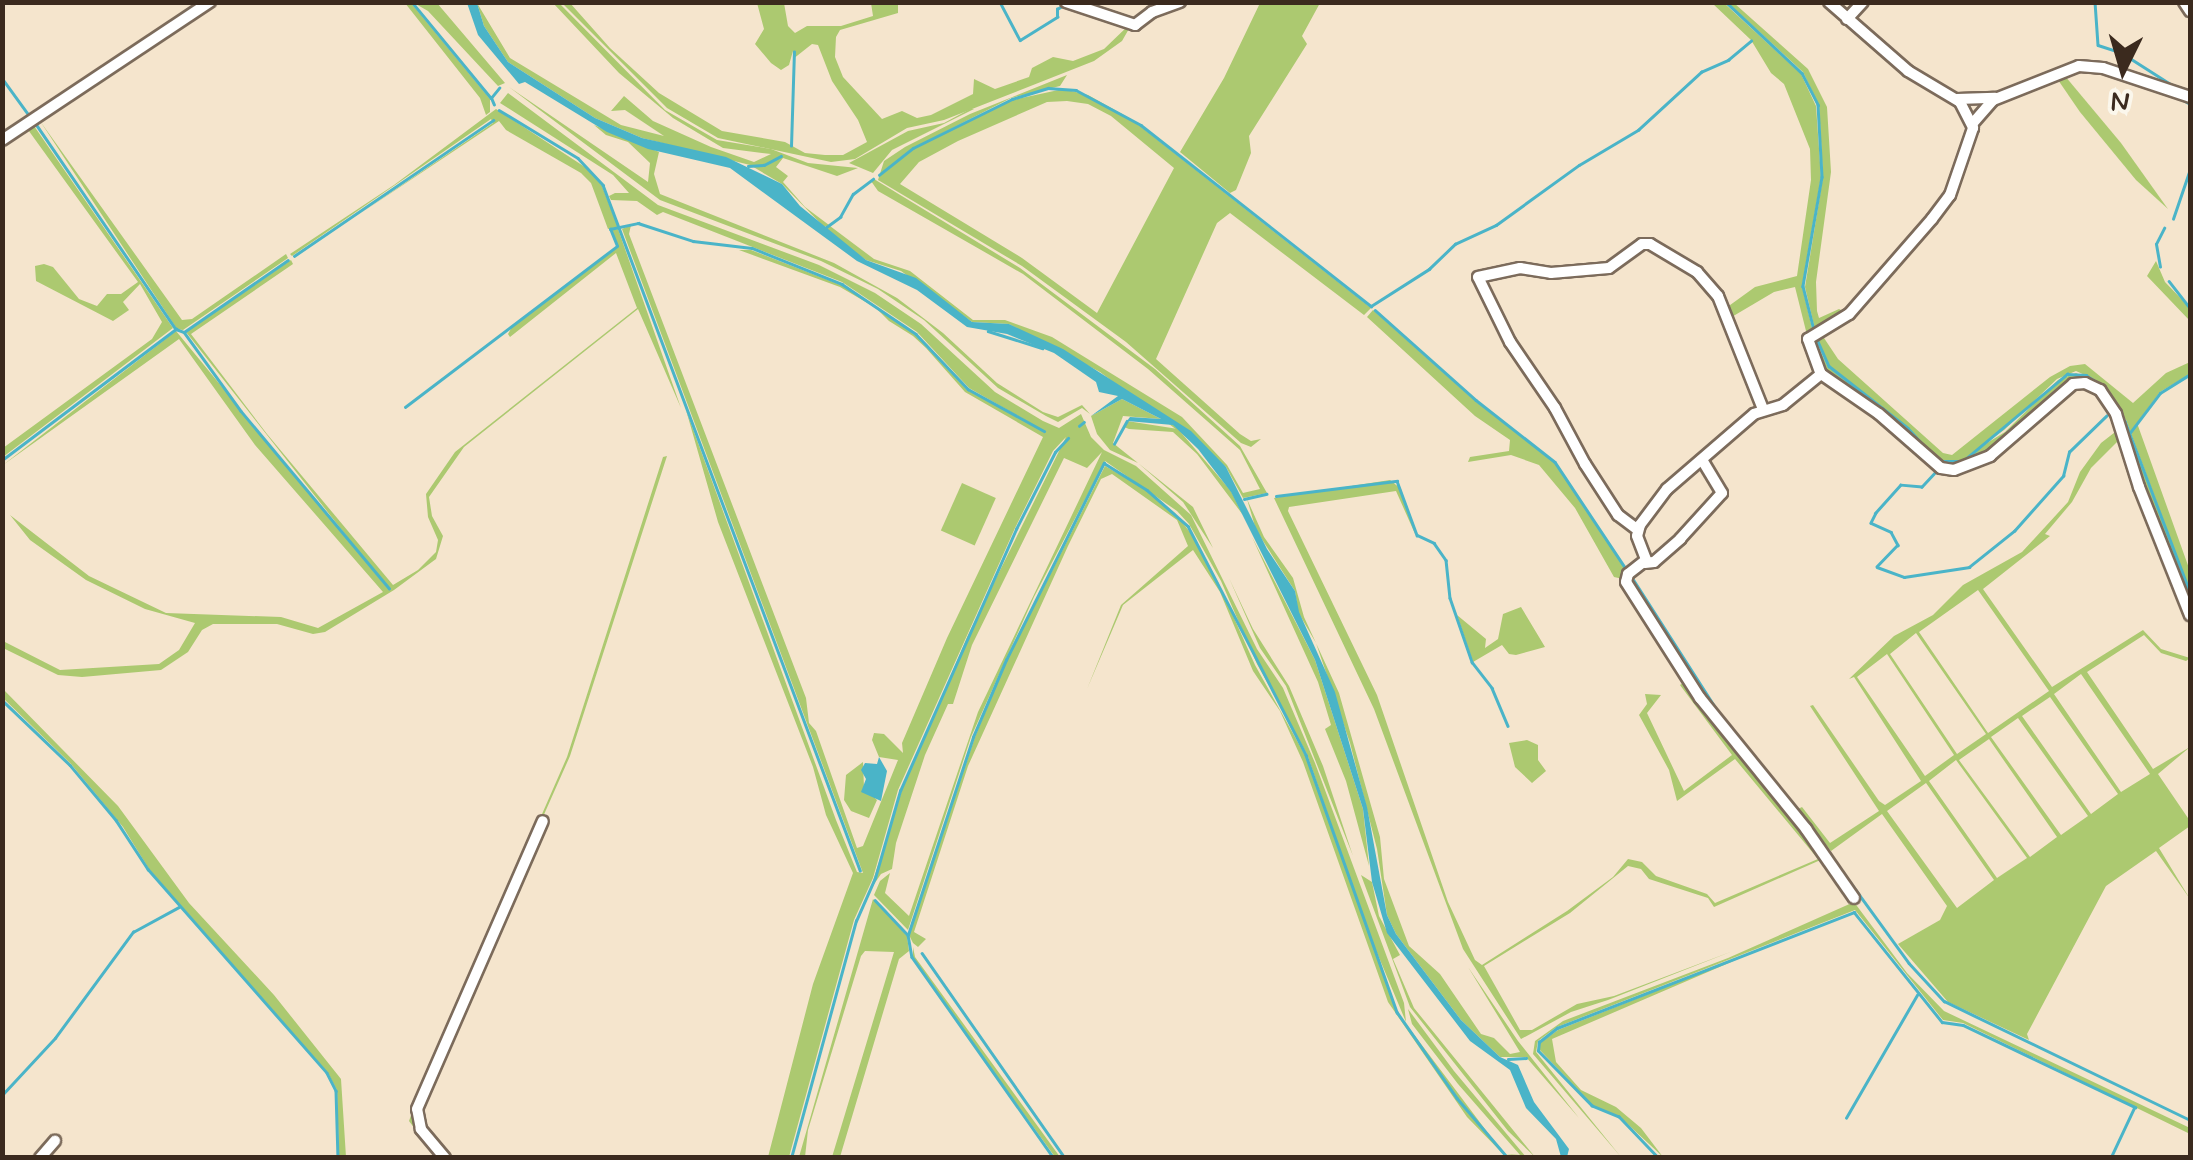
<!DOCTYPE html>
<html>
<head>
<meta charset="utf-8">
<style>
  body { margin:0 }
  #map { position:relative; width:2193px; height:1160px; overflow:hidden; background:#f5e5cd; font-family:Mynerve,sans-serif }
  div>[style] { position:absolute }
  .green>* { inset:0; background:#acc970; transform-origin:0 0 }
  .water>* { inset:0; background:#4ab4c8 }
  .stream>* { height:2.5px; margin:-1.25px; padding:0 1.25px; transform-origin:1.25px; border-radius:1.25px; background:#4ab4c8 }
  .roads { filter:drop-shadow(2px 0 #7c6b5b) drop-shadow(-2px 0 #7c6b5b) drop-shadow(0 2px #7c6b5b) drop-shadow(0 -2px #7c6b5b) }
  .street>* { height:10px; margin:-5px; padding:0 5px; transform-origin:5px; border-radius:5px; background:#fff }
  span { translate:-50% -50%; white-space:nowrap; text-align:center; line-height:1.15; -webkit-text-stroke:8px #fbf7ec; paint-order:stroke }
  .frame { position:absolute; inset:0; border:5px solid #3b2a1e; pointer-events:none }
  .north { position:absolute; left:2073px; top:20px; width:100px; height:100px; -webkit-text-stroke:8px #fbf7ec; paint-order:stroke; rotate:185deg; font-size:28px; font-weight:700; line-height:40px; text-align:center; color:#3b2a1e }
  .north::after { content:''; display:block; margin:auto; width:35px; height:45px; background:#3b2a1e; clip-path:polygon(50% 0,100% 100%,50% 72%,0 100%) }
</style>
</head>
<body>
<div id="map">
  <div class="green">
    <div style="clip-path:polygon(405px 3px,411px 3px,490px 99px,490px 112px,486px 115px,480px 98px)"></div>
    <div style="clip-path:polygon(414px 3px,437px 3px,505px 83px,498px 86px,428px 11px)"></div>
    <div style="clip-path:polygon(477px 3px,510px 58px,621px 125px,664px 136px,625px 110px,611px 111px,624px 96px,653px 121px,711px 147px,754px 162px,771px 154px,723px 148px,673px 118px,619px 73px,553px 3px,559px 3px,665px 110px,717px 140px,771px 149px,808px 163px,858px 168px,837px 176px,783px 158px,776px 167px,788px 176px,783px 182px,805px 207px,829px 225px,824px 227px,782px 184px,750px 165px,642px 138px,595px 118px,508px 62px,484px 26px)"></div>
    <div style="clip-path:polygon(562px 3px,570px 3px,610px 48px,659px 93px,722px 131px,785px 142px,805px 153px,825px 155px,843px 155px,867px 142px,858px 120px,832px 81px,818px 45px,812px 44px,793px 59px,793px 51px,789px 65px,781px 70px,771px 63px,755px 44px,764px 29px,757px 3px,784px 3px,788px 26px,795px 33px,807px 26px,841px 26px,873px 16px,871px 3px,898px 3px,898px 13px,840px 30px,836px 37px,835px 57px,843px 77px,882px 119px,902px 111px,917px 118px,931px 115px,973px 94px,974px 79px,995px 89px,1029px 77px,1032px 68px,1053px 57px,1073px 61px,1104px 49px,1130px 24px,1130px 27px,1122px 41px,1094px 61px,944px 120px,907px 128px,855px 159px,831px 162px,718px 138px,667px 108px)"></div>
    <div style="clip-path:polygon(1260px 3px,1320px 3px,1302px 36px,1307px 44px,1249px 136px,1251px 153px,1236px 190px,1230px 193px,1180px 152px,1224px 78px)"></div>
    <div style="clip-path:polygon(1712px 3px,1724px 3px,1801px 74px,1816px 106px,1821px 177px,1802px 286px,1813px 332px,1807px 335px,1795px 287px,1774px 292px,1730px 318px,1726px 308px,1755px 287px,1797px 276px,1811px 180px,1810px 149px,1784px 84px,1771px 73px,1751px 40px)"></div>
    <div style="clip-path:polygon(1728px 3px,1734px 3px,1808px 69px,1827px 107px,1831px 172px,1816px 282px,1817px 311px,1819px 318px,1839px 309px,1847px 313px,1816px 334px,1805px 287px,1823px 177px,1819px 105px,1803px 72px)"></div>
    <div style="clip-path:polygon(evenodd,1067px 75px,1060px 86px,1011px 98px,925px 142px,1013px 100px,1063px 89px,1088px 95px,1131px 119px,1371px 308px,1364px 315px,1230px 213px,1217px 223px,1156px 359px,1240px 434px,1251px 441px,1261px 439px,1251px 447px,1241px 443px,1126px 342px,1022px 266px,878px 180px,884px 161px,905px 147px,970px 114px,1067px 75px,1067px 101px,1088px 104px,1111px 116px,1174px 168px,1097px 313px,1022px 258px,900px 184px,919px 162px,958px 141px,1047px 102px,1067px 101px)"></div>
    <div style="clip-path:polygon(2065px 76px,2121px 143px,2168px 209px,2136px 180px,2080px 112px,2056px 77px)"></div>
    <div style="clip-path:polygon(509px 87px,648px 182px,650px 163px,628px 142px,606px 135px,594px 125px,659px 152px,654px 174px,660px 194px,834px 263px,897px 298px,943px 333px,997px 383px,1043px 412px,1058px 417px,1082px 405px,1090px 414px,1082px 408px,1058px 422px,1046px 416px,998px 388px,924px 320px,878px 289px,821px 261px,660px 200px)"></div>
    <div style="clip-path:polygon(508px 93px,658px 205px,819px 265px,875px 293px,921px 324px,995px 392px,1043px 421px,1059px 428px,1081px 414px,1091px 437px,1104px 450px,1136px 466px,1191px 515px,1257px 649px,1283px 688px,1315px 763px,1404px 1003px,1406px 1022px,1370px 936px,1307px 754px,1257px 664px,1221px 581px,1189px 524px,1177px 511px,1105px 461px,1034px 597px,971px 737px,908px 930px,874px 895px,880px 881px,890px 873px,885px 893px,909px 916px,978px 712px,1102px 452px,1087px 468px,1064px 458px,972px 645px,953px 704px,948px 704px,925px 755px,896px 843px,892px 869px,881px 874px,870px 890px,902px 790px,968px 635px,1066px 437px,1053px 451px,1015px 528px,898px 790px,873px 878px,854px 920px,789px 1157px,768px 1157px,813px 984px,853px 873px,826px 815px,813px 767px,718px 522px,686px 410px,836px 820px,857px 872px,863px 873px,622px 229px,631px 225px,629px 234px,806px 698px,809px 723px,816px 731px,857px 848px,863px 846px,898px 760px,879px 757px,872px 740px,874px 733px,884px 734px,903px 753px,902px 743px,947px 638px,1043px 437px,965px 392px,926px 348px,913px 336px,889px 321px,876px 308px,840px 287px,739px 250px,751px 250px,841px 285px,877px 307px,915px 335px,967px 390px,1046px 432px,969px 388px,917px 332px,842px 282px,663px 212px,657px 215px,637px 201px,611px 200px,609px 196px,615px 193px,629px 193px,613px 175px,500px 103px)"></div>
    <div style="clip-path:polygon(496px 109px,591px 171px,602px 186px,618px 227px,608px 229px,591px 183px,581px 173px,506px 130px,499px 121px,361px 213px,493px 123px,491px 119px,292px 256px,290px 254px,394px 185px)"></div>
    <div style="clip-path:polygon(970px 109px,974px 109px,892px 150px,873px 173px,849px 163px,908px 131px,944px 123px)"></div>
    <div style="clip-path:polygon(40px 121px,182px 320px,192px 319px,286px 254px,288px 258px,183px 330px,177px 329px)"></div>
    <div style="clip-path:polygon(32px 123px,173px 328px,3px 457px,3px 448px,152px 339px,162px 322px,140px 284px,123px 302px,129px 310px,113px 321px,36px 281px,35px 266px,44px 264px,53px 267px,79px 299px,97px 306px,107px 294px,121px 294px,138px 282px,26px 127px)"></div>
    <div style="clip-path:polygon(874px 179px,1020px 268px,1155px 369px,1240px 446px,1267px 493px,1243px 498px,1226px 467px,1100px 372px,1009px 324px,972px 322px,901px 271px,866px 260px,842px 244px,826px 229px,830px 226px,874px 259px,910px 271px,973px 320px,1005px 320px,1052px 337px,1182px 417px,1227px 465px,1243px 493px,1260px 489px,1240px 450px,1148px 369px,1023px 274px,878px 191px,871px 181px)"></div>
    <div style="clip-path:polygon(618px 229px,681px 408px,638px 309px,464px 447px,429px 497px,432px 516px,443px 536px,436px 559px,394px 590px,325px 632px,313px 634px,277px 624px,213px 624px,202px 630px,188px 652px,161px 670px,82px 677px,58px 675px,3px 648px,3px 641px,60px 670px,159px 664px,179px 650px,195px 623px,145px 609px,86px 580px,30px 540px,10px 515px,89px 576px,166px 613px,281px 617px,318px 628px,383px 592px,255px 445px,179px 339px,3px 465px,176px 331px,389px 590px,186px 332px,291px 260px,293px 264px,191px 334px,267px 434px,393px 585px,418px 570px,436px 552px,438px 540px,428px 517px,426px 494px,455px 452px,637px 308px,616px 253px,510px 337px,508px 334px,513px 325px,618px 247px,612px 230px)"></div>
    <div style="clip-path:polygon(2156px 261px,2165px 282px,2190px 308px,2190px 321px,2147px 276px)"></div>
    <div style="clip-path:polygon(1373px 310px,1475px 401px,1555px 463px,1626px 570px,1623px 579px,1614px 577px,1575px 508px,1539px 465px,1511px 455px,1468px 462px,1470px 457px,1509px 451px,1510px 440px,1475px 416px,1367px 317px)"></div>
    <div style="clip-path:polygon(1822px 335px,1838px 359px,1943px 453px,1952px 455px,2050px 377px,2070px 366px,2085px 364px,2133px 403px,2166px 373px,2190px 362px,2190px 374px,2160px 392px,2137px 423px,2190px 571px,2190px 591px,2126px 420px,2096px 380px,2076px 371px,2057px 379px,2004px 430px,1962px 460px,1945px 463px,1829px 366px,1816px 338px)"></div>
    <div style="clip-path:polygon(1814px 338px,1828px 367px,1907px 429px,1931px 456px,1951px 465px,2005px 432px,2058px 380px,2076px 373px,2095px 382px,2107px 393px,2124px 421px,2190px 595px,2190px 610px,2141px 487px,2118px 413px,2101px 389px,2085px 381px,2073px 383px,1989px 455px,1972px 465px,1949px 468px,1941px 467px,1848px 388px,1822px 373px,1810px 343px)"></div>
    <div style="clip-path:polygon(1122px 399px,1161px 419px,1123px 416px,1113px 443px,1193px 507px,1213px 548px,1183px 502px,1138px 463px,1110px 450px,1097px 434px,1091px 416px)"></div>
    <div style="clip-path:polygon(1127px 421px,1178px 429px,1231px 491px,1243px 515px,1197px 454px,1173px 432px,1129px 429px,1124px 427px)"></div>
    <div style="clip-path:polygon(evenodd,2119px 429px,2122px 437px,2091px 468px,2072px 502px,2045px 534px,2050px 536px,1983px 589px,2052px 687px,2143px 630px,2161px 649px,2190px 658px,2186px 661px,2161px 653px,2144px 635px,2087px 672px,2153px 769px,2190px 747px,2158px 774px,2190px 821px,2190px 826px,2159px 848px,2190px 899px,2156px 851px,2106px 886px,2027px 1034px,2029px 1040px,1948px 1002px,1898px 944px,1940px 920px,1947px 906px,1882px 814px,1831px 851px,1798px 809px,1802px 807px,1830px 843px,1879px 811px,1810px 706px,1813px 705px,1879px 801px,1885px 805px,1921px 781px,1854px 677px,1849px 679px,1894px 636px,1933px 615px,1963px 585px,2022px 552px,2068px 502px,2080px 472px,2101px 443px,2119px 429px,1978px 590px,2049px 691px,1988px 733px,1919px 632px,1978px 590px,2119px 429px,1916px 633px,1986px 734px,1957px 754px,1890px 654px,1916px 633px,2119px 429px,1887px 654px,1954px 755px,1925px 776px,1857px 677px,1887px 654px,2119px 429px,2081px 674px,2150px 774px,2121px 792px,2054px 694px,2081px 674px,2119px 429px,2050px 697px,2118px 794px,2091px 814px,2022px 716px,2050px 697px,2119px 429px,2018px 718px,2088px 816px,2061px 835px,1991px 737px,2018px 718px,2119px 429px,1989px 739px,2057px 837px,2030px 857px,1959px 760px,1989px 739px,2119px 429px,1956px 760px,2027px 858px,1997px 878px,1929px 781px,1956px 760px,2119px 429px,1926px 783px,1994px 880px,1957px 908px,1887px 811px,1926px 783px)"></div>
    <div style="clip-path:polygon(667px 456px,570px 756px,426px 1080px,419px 1130px,415px 1129px,409px 1121px,415px 1104px,567px 757px,663px 457px)"></div>
    <div style="clip-path:polygon(1105px 466px,1147px 490px,1175px 513px,1193px 536px,1218px 582px,1255px 665px,1305px 755px,1397px 1012px,1506px 1157px,1467px 1117px,1388px 1002px,1303px 762px,1280px 711px,1253px 671px,1220px 592px,1193px 550px,1123px 605px,1087px 689px,1121px 605px,1188px 546px,1177px 520px,1112px 474px,1101px 479px,1068px 546px,968px 766px,914px 932px,926px 939px,918px 947px,913px 943px,909px 935px,975px 737px,1007px 660px)"></div>
    <div style="clip-path:polygon(1390px 480px,1401px 489px,1416px 536px,1396px 491px,1289px 507px,1288px 511px,1377px 695px,1448px 902px,1475px 960px,1482px 965px,1567px 911px,1613px 877px,1628px 859px,1642px 862px,1656px 876px,1707px 894px,1715px 903px,1818px 859px,1735px 759px,1677px 801px,1669px 770px,1639px 715px,1647px 704px,1645px 694px,1661px 695px,1647px 713px,1684px 791px,1732px 755px,1680px 685px,1686px 681px,1825px 858px,1714px 907px,1708px 898px,1649px 879px,1641px 869px,1628px 866px,1570px 913px,1484px 966px,1520px 1030px,1532px 1030px,1577px 1004px,1614px 996px,1733px 951px,1608px 1000px,1571px 1012px,1521px 1039px,1463px 949px,1374px 709px,1274px 498px)"></div>
    <div style="left:962px;top:483px;width:37px;height:52px;rotate:24deg"></div>
    <div style="clip-path:polygon(1247px 499px,1264px 537px,1293px 578px,1304px 617px,1339px 693px,1380px 837px,1384px 879px,1409px 946px,1440px 974px,1481px 1034px,1494px 1038px,1510px 1054px,1520px 1052px,1468px 967px,1518px 1041px,1579px 1118px,1526px 1057px,1500px 1057px,1461px 1020px,1396px 934px,1387px 915px,1377px 849px,1350px 743px,1316px 643px,1298px 612px,1295px 591px,1256px 530px)"></div>
    <div style="clip-path:polygon(1252px 537px,1315px 660px,1363px 809px,1369px 866px,1346px 781px,1325px 729px,1331px 725px,1318px 682px)"></div>
    <div style="clip-path:polygon(1229px 578px,1253px 629px,1289px 686px,1323px 766px,1353px 856px,1286px 686px,1260px 648px)"></div>
    <div style="clip-path:polygon(1521px 607px,1545px 647px,1516px 655px,1509px 654px,1502px 645px,1473px 662px,1457px 615px,1486px 639px,1485px 648px,1498px 639px,1503px 614px)"></div>
    <div style="clip-path:polygon(3px 689px,118px 806px,189px 903px,274px 995px,341px 1079px,346px 1157px,339px 1157px,337px 1090px,328px 1073px,149px 869px,123px 827px,71px 764px,3px 698px)"></div>
    <div style="clip-path:polygon(1527px 740px,1538px 745px,1538px 760px,1546px 771px,1532px 783px,1515px 767px,1509px 743px)"></div>
    <div style="clip-path:polygon(863px 762px,864px 788px,877px 800px,869px 818px,851px 811px,844px 800px,846px 775px)"></div>
    <div style="clip-path:polygon(1361px 875px,1372px 882px,1379px 916px,1400px 955px,1393px 959px,1414px 1008px,1535px 1157px,1508px 1131px,1410px 1007px)"></div>
    <div style="clip-path:polygon(873px 899px,907px 936px,909px 951px,899px 959px,840px 1157px,832px 1157px,894px 952px,865px 951px,861px 956px,808px 1130px,805px 1157px,799px 1157px)"></div>
    <div style="clip-path:polygon(1854px 902px,1907px 973px,1944px 1011px,2190px 1128px,2190px 1134px,1963px 1023px,1943px 1020px,1855px 910px,1557px 1027px,1538px 1041px,1536px 1052px,1621px 1157px,1533px 1054px,1535px 1041px,1563px 1021px,1728px 958px)"></div>
    <div style="clip-path:polygon(913px 947px,915px 957px,1060px 1157px,1055px 1157px,943px 1002px,913px 957px)"></div>
    <div style="clip-path:polygon(1766px 947px,1552px 1039px,1556px 1062px,1581px 1090px,1616px 1107px,1641px 1128px,1663px 1157px,1620px 1117px,1593px 1106px,1539px 1049px,1540px 1043px,1558px 1030px)"></div>
    <div style="clip-path:polygon(1408px 1009px,1454px 1071px,1526px 1157px,1505px 1154px,1520px 1155px,1458px 1084px,1412px 1024px)"></div>
  </div>
  <div class="water">
    <div style="clip-path:polygon(467px 3px,477px 3px,484px 26px,508px 62px,595px 118px,642px 138px,726px 157px,782px 184px,800px 206px,866px 260px,916px 278px,972px 322px,1009px 324px,1063px 349px,1191px 431px,1226px 467px,1267px 549px,1295px 591px,1299px 612px,1335px 692px,1367px 807px,1387px 915px,1396px 934px,1461px 1020px,1500px 1057px,1518px 1065px,1534px 1102px,1569px 1149px,1567px 1157px,1561px 1157px,1556px 1139px,1526px 1108px,1510px 1070px,1470px 1041px,1387px 933px,1372px 882px,1363px 809px,1315px 660px,1231px 492px,1198px 449px,1173px 425px,1127px 421px,1130px 417px,1161px 419px,1122px 399px,1091px 416px,1118px 396px,1099px 392px,1096px 382px,1054px 353px,1007px 334px,967px 327px,917px 290px,857px 261px,730px 168px,648px 149px,607px 132px,525px 82px,519px 84px,478px 35px)"></div>
    <div style="clip-path:polygon(879px 757px,887px 771px,881px 801px,861px 792px,866px 779px,861px 770px,865px 763px,877px 764px)"></div>
  </div>
  <div class="stream">
    <div style="left:412px;top:2px;width:124px;rotate:50.5deg"></div>
    <div style="left:1000px;top:2px;width:43px;rotate:62.2deg"></div>
    <div style="left:1020px;top:40px;width:44px;rotate:-31.9deg"></div>
    <div style="left:1057px;top:17px;width:8px;rotate:-90deg"></div>
    <div style="left:1057px;top:9px;width:6px;rotate:-31deg"></div>
    <div style="left:1726px;top:2px;width:104px;rotate:43.1deg"></div>
    <div style="left:1802px;top:73px;width:36px;rotate:63deg"></div>
    <div style="left:1818px;top:105px;width:72px;rotate:86.8deg"></div>
    <div style="left:1822px;top:177px;width:111px;rotate:99.9deg"></div>
    <div style="left:1803px;top:286px;width:45px;rotate:76deg"></div>
    <div style="left:2095px;top:2px;width:43px;rotate:86deg"></div>
    <div style="left:2098px;top:45px;width:25px;rotate:18deg"></div>
    <div style="left:2122px;top:53px;width:59px;rotate:32.6deg"></div>
    <div style="left:2px;top:78px;width:49px;rotate:54.1deg"></div>
    <div style="left:2182px;top:99px;width:9px;rotate:32deg"></div>
    <div style="left:494px;top:105px;width:8px;rotate:-113deg"></div>
    <div style="left:491px;top:98px;width:13px;rotate:-51deg"></div>
    <div style="left:499px;top:110px;width:92px;rotate:31.3deg"></div>
    <div style="left:578px;top:158px;width:37px;rotate:47deg"></div>
    <div style="left:603px;top:185px;width:732px;rotate:69.43deg"></div>
    <div style="left:36px;top:124px;width:247px;rotate:55.7deg"></div>
    <div style="left:791px;top:146px;width:94px;rotate:-88.2deg"></div>
    <div style="left:748px;top:166px;width:16px;rotate:-4deg"></div>
    <div style="left:764px;top:165px;width:19px;rotate:-28deg"></div>
    <div style="left:879px;top:175px;width:43px;rotate:-38.5deg"></div>
    <div style="left:913px;top:148px;width:110px;rotate:-26.3deg"></div>
    <div style="left:1012px;top:99px;width:38px;rotate:-17deg"></div>
    <div style="left:1048px;top:88px;width:28px;rotate:4deg"></div>
    <div style="left:1076px;top:90px;width:74px;rotate:28.3deg"></div>
    <div style="left:1141px;top:125px;width:293px;rotate:38.2deg"></div>
    <div style="left:1371px;top:306px;width:69px;rotate:-32.5deg"></div>
    <div style="left:1429px;top:269px;width:36px;rotate:-44deg"></div>
    <div style="left:1455px;top:244px;width:45px;rotate:-24.9deg"></div>
    <div style="left:1496px;top:225px;width:102px;rotate:-35.9deg"></div>
    <div style="left:1579px;top:165px;width:69px;rotate:-30.7deg"></div>
    <div style="left:1638px;top:130px;width:86px;rotate:-42.6deg"></div>
    <div style="left:1701px;top:72px;width:30px;rotate:-24deg"></div>
    <div style="left:1728px;top:60px;width:30px;rotate:-40deg"></div>
    <div style="left:2173px;top:219px;width:53px;rotate:-71.2deg"></div>
    <div style="left:825px;top:228px;width:19px;rotate:-36deg"></div>
    <div style="left:840px;top:217px;width:26px;rotate:-61deg"></div>
    <div style="left:853px;top:194px;width:25px;rotate:-37deg"></div>
    <div style="left:294px;top:256px;width:241px;rotate:-34.3deg"></div>
    <div style="left:2160px;top:267px;width:23px;rotate:-100deg"></div>
    <div style="left:2156px;top:244px;width:18px;rotate:-63deg"></div>
    <div style="left:2169px;top:281px;width:34px;rotate:52deg"></div>
    <div style="left:1375px;top:310px;width:135px;rotate:41.7deg"></div>
    <div style="left:1476px;top:400px;width:100px;rotate:38.1deg"></div>
    <div style="left:1555px;top:462px;width:128px;rotate:56.4deg"></div>
    <div style="left:988px;top:331px;width:57px;rotate:17.5deg"></div>
    <div style="left:184px;top:332px;width:97px;rotate:54.2deg"></div>
    <div style="left:241px;top:411px;width:231px;rotate:50.1deg"></div>
    <div style="left:1816px;top:337px;width:32px;rotate:66deg"></div>
    <div style="left:1829px;top:366px;width:100px;rotate:38.1deg"></div>
    <div style="left:1908px;top:428px;width:30px;rotate:48deg"></div>
    <div style="left:2106px;top:391px;width:36px;rotate:58deg"></div>
    <div style="left:2125px;top:421px;width:183px;rotate:69.2deg"></div>
    <div style="left:405px;top:407px;width:266px;rotate:-37.2deg"></div>
    <div style="left:617px;top:246px;width:18px;rotate:-112deg"></div>
    <div style="left:610px;top:229px;width:29px;rotate:-12deg"></div>
    <div style="left:638px;top:223px;width:58px;rotate:18.1deg"></div>
    <div style="left:693px;top:241px;width:59px;rotate:6.8deg"></div>
    <div style="left:752px;top:248px;width:97px;rotate:21.8deg"></div>
    <div style="left:842px;top:284px;width:89px;rotate:34deg"></div>
    <div style="left:916px;top:334px;width:76px;rotate:46.6deg"></div>
    <div style="left:968px;top:389px;width:87px;rotate:28.9deg"></div>
    <div style="left:1079px;top:426px;width:6px;rotate:-39deg"></div>
    <div style="left:2129px;top:434px;width:51px;rotate:-52.9deg"></div>
    <div style="left:2160px;top:393px;width:36px;rotate:-32deg"></div>
    <div style="left:1114px;top:444px;width:26px;rotate:-61deg"></div>
    <div style="left:2px;top:460px;width:218px;rotate:-37deg"></div>
    <div style="left:176px;top:329px;width:9px;rotate:21deg"></div>
    <div style="left:184px;top:332px;width:126px;rotate:-34.7deg"></div>
    <div style="left:1941px;top:461px;width:22px"></div>
    <div style="left:1963px;top:461px;width:136px;rotate:-39.9deg"></div>
    <div style="left:2067px;top:374px;width:19px;rotate:3deg"></div>
    <div style="left:2086px;top:375px;width:18px;rotate:34deg"></div>
    <div style="left:1937px;top:471px;width:22px;rotate:133deg"></div>
    <div style="left:1922px;top:487px;width:21px;rotate:-175deg"></div>
    <div style="left:1901px;top:485px;width:38px;rotate:132deg"></div>
    <div style="left:1876px;top:513px;width:11px;rotate:117deg"></div>
    <div style="left:1871px;top:523px;width:22px;rotate:24deg"></div>
    <div style="left:1891px;top:532px;width:15px;rotate:62deg"></div>
    <div style="left:1898px;top:545px;width:30px;rotate:134deg"></div>
    <div style="left:1877px;top:567px;width:29px;rotate:20deg"></div>
    <div style="left:1904px;top:577px;width:66px;rotate:-8.7deg"></div>
    <div style="left:1969px;top:567px;width:58px;rotate:-38.7deg"></div>
    <div style="left:2014px;top:531px;width:74px;rotate:-48.3deg"></div>
    <div style="left:2063px;top:476px;width:25px;rotate:-76deg"></div>
    <div style="left:2069px;top:452px;width:52px;rotate:-44.2deg"></div>
    <div style="left:1276px;top:496px;width:122px;rotate:-7.1deg"></div>
    <div style="left:1397px;top:481px;width:58px;rotate:69.7deg"></div>
    <div style="left:1417px;top:535px;width:19px;rotate:25deg"></div>
    <div style="left:1434px;top:543px;width:21px;rotate:55deg"></div>
    <div style="left:1446px;top:560px;width:38px;rotate:84deg"></div>
    <div style="left:1450px;top:598px;width:68px;rotate:71deg"></div>
    <div style="left:1472px;top:662px;width:33px;rotate:52deg"></div>
    <div style="left:1492px;top:688px;width:41px;rotate:67.2deg"></div>
    <div style="left:1244px;top:499px;width:23px;rotate:-13deg"></div>
    <div style="left:1633px;top:579px;width:163px;rotate:57.3deg"></div>
    <div style="left:2px;top:700px;width:94px;rotate:43.7deg"></div>
    <div style="left:70px;top:765px;width:72px;rotate:50.1deg"></div>
    <div style="left:116px;top:820px;width:59px;rotate:56.9deg"></div>
    <div style="left:148px;top:869px;width:271px;rotate:48.7deg"></div>
    <div style="left:327px;top:1073px;width:20px;rotate:63deg"></div>
    <div style="left:336px;top:1091px;width:67px;rotate:88.3deg"></div>
    <div style="left:1729px;top:727px;width:77px;rotate:50.3deg"></div>
    <div style="left:1816px;top:835px;width:158px;rotate:54deg"></div>
    <div style="left:1909px;top:963px;width:52px;rotate:47.4deg"></div>
    <div style="left:1944px;top:1001px;width:273px;rotate:25.8deg"></div>
    <div style="left:875px;top:900px;width:48px;rotate:46.7deg"></div>
    <div style="left:908px;top:935px;width:22px;rotate:80deg"></div>
    <div style="left:912px;top:957px;width:246px;rotate:54.8deg"></div>
    <div style="left:908px;top:935px;width:208px;rotate:-71.8deg"></div>
    <div style="left:973px;top:737px;width:84px;rotate:-66.8deg"></div>
    <div style="left:1006px;top:660px;width:220px;rotate:-63.6deg"></div>
    <div style="left:1104px;top:463px;width:51px;rotate:32.1deg"></div>
    <div style="left:1147px;top:490px;width:55px;rotate:41.3deg"></div>
    <div style="left:1188px;top:526px;width:258px;rotate:62.7deg"></div>
    <div style="left:1306px;top:755px;width:273px;rotate:70.5deg"></div>
    <div style="left:1397px;top:1012px;width:105px;rotate:55.1deg"></div>
    <div style="left:1457px;top:1098px;width:79px;rotate:49.6deg"></div>
    <div style="left:922px;top:953px;width:250px;rotate:55.1deg"></div>
    <div style="left:1508px;top:1059px;width:18px;rotate:-3deg"></div>
    <div style="left:2px;top:1095px;width:78px;rotate:-47.1deg"></div>
    <div style="left:55px;top:1038px;width:132px;rotate:-53.7deg"></div>
    <div style="left:133px;top:932px;width:52px;rotate:-28.5deg"></div>
    <div style="left:1846px;top:1118px;width:142px;rotate:-60deg"></div>
    <div style="left:791px;top:1158px;width:246px;rotate:-74.7deg"></div>
    <div style="left:856px;top:921px;width:47px;rotate:-66.2deg"></div>
    <div style="left:875px;top:878px;width:91px;rotate:-74deg"></div>
    <div style="left:900px;top:791px;width:287px;rotate:-66.1deg"></div>
    <div style="left:1016px;top:529px;width:86px;rotate:-63.1deg"></div>
    <div style="left:1055px;top:452px;width:19px;rotate:-47deg"></div>
    <div style="left:1658px;top:1158px;width:57px;rotate:-133.6deg"></div>
    <div style="left:1619px;top:1117px;width:29px;rotate:-158deg"></div>
    <div style="left:1592px;top:1106px;width:77px;rotate:-134.5deg"></div>
    <div style="left:1538px;top:1051px;width:9px;rotate:-84deg"></div>
    <div style="left:1539px;top:1042px;width:23px;rotate:-38deg"></div>
    <div style="left:1557px;top:1028px;width:319px;rotate:-21.3deg"></div>
    <div style="left:1854px;top:912px;width:141px;rotate:51.3deg"></div>
    <div style="left:1942px;top:1022px;width:21px;rotate:8deg"></div>
    <div style="left:1963px;top:1025px;width:191px;rotate:25.5deg"></div>
    <div style="left:2135px;top:1107px;width:56px;rotate:115.2deg"></div>
  </div>
  <div class="roads">
    <div class="street">
      <div style="left:1066px;top:2px;width:73px;rotate:18.4deg"></div>
      <div style="left:1135px;top:25px;width:21px;rotate:-37deg"></div>
      <div style="left:1152px;top:12px;width:30px;rotate:-20deg"></div>
      <div style="left:1829px;top:2px;width:105px;rotate:41.1deg"></div>
      <div style="left:1908px;top:71px;width:61px;rotate:30.8deg"></div>
      <div style="left:1960px;top:102px;width:29px;rotate:63deg"></div>
      <div style="left:1973px;top:128px;width:71px;rotate:108.9deg"></div>
      <div style="left:1950px;top:195px;width:30px;rotate:127deg"></div>
      <div style="left:1932px;top:219px;width:126px;rotate:131.1deg"></div>
      <div style="left:1849px;top:314px;width:48px;rotate:148.6deg"></div>
      <div style="left:1808px;top:339px;width:37px;rotate:70deg"></div>
      <div style="left:1821px;top:374px;width:70px;rotate:34.6deg"></div>
      <div style="left:1879px;top:414px;width:82px;rotate:41.1deg"></div>
      <div style="left:1941px;top:468px;width:13px;rotate:9deg"></div>
      <div style="left:1954px;top:470px;width:39px;rotate:-21deg"></div>
      <div style="left:1990px;top:456px;width:110px;rotate:-40.9deg"></div>
      <div style="left:2073px;top:384px;width:12px;rotate:-5deg"></div>
      <div style="left:2085px;top:383px;width:17px;rotate:25deg"></div>
      <div style="left:2100px;top:390px;width:29px;rotate:56deg"></div>
      <div style="left:2116px;top:414px;width:77px;rotate:72.5deg"></div>
      <div style="left:2139px;top:487px;width:138px;rotate:68.3deg"></div>
      <div style="left:2184px;top:2px;width:11px;rotate:56deg"></div>
      <div style="left:1847px;top:19px;width:23px;rotate:-47deg"></div>
      <div style="left:1957px;top:99px;width:38px;rotate:-2deg"></div>
      <div style="left:1973px;top:123px;width:30px;rotate:-49deg"></div>
      <div style="left:1993px;top:100px;width:92px;rotate:-21.6deg"></div>
      <div style="left:2079px;top:66px;width:24px;rotate:5deg"></div>
      <div style="left:2103px;top:68px;width:92px;rotate:18.4deg"></div>
      <div style="left:2px;top:140px;width:250px;rotate:-33.6deg"></div>
      <div style="left:1821px;top:374px;width:49px;rotate:140.8deg"></div>
      <div style="left:1783px;top:405px;width:30px;rotate:163deg"></div>
      <div style="left:1754px;top:414px;width:115px;rotate:139.2deg"></div>
      <div style="left:1667px;top:489px;width:45px;rotate:126.9deg"></div>
      <div style="left:1640px;top:525px;width:11px;rotate:105deg"></div>
      <div style="left:1637px;top:536px;width:26px;rotate:69deg"></div>
      <div style="left:1646px;top:560px;width:23px;rotate:142deg"></div>
      <div style="left:1628px;top:574px;width:8px;rotate:104deg"></div>
      <div style="left:1626px;top:582px;width:138px;rotate:57.5deg"></div>
      <div style="left:1700px;top:698px;width:169px;rotate:51deg"></div>
      <div style="left:1806px;top:829px;width:84px;rotate:55.2deg"></div>
      <div style="left:1638px;top:530px;width:25px;rotate:-143deg"></div>
      <div style="left:1618px;top:515px;width:61px;rotate:-122.9deg"></div>
      <div style="left:1585px;top:464px;width:64px;rotate:-118.2deg"></div>
      <div style="left:1555px;top:408px;width:80px;rotate:-124.3deg"></div>
      <div style="left:1510px;top:342px;width:72px;rotate:-116.2deg"></div>
      <div style="left:1478px;top:277px;width:43px;rotate:-12.1deg"></div>
      <div style="left:1520px;top:268px;width:31px;rotate:9deg"></div>
      <div style="left:1551px;top:273px;width:58px;rotate:-4.9deg"></div>
      <div style="left:1609px;top:268px;width:41px;rotate:-36deg"></div>
      <div style="left:1642px;top:244px;width:8px"></div>
      <div style="left:1650px;top:244px;width:55px;rotate:30.8deg"></div>
      <div style="left:1697px;top:272px;width:32px;rotate:49deg"></div>
      <div style="left:1718px;top:296px;width:122px;rotate:68.3deg"></div>
      <div style="left:1645px;top:563px;width:9px;rotate:-6deg"></div>
      <div style="left:1654px;top:562px;width:35px;rotate:-41deg"></div>
      <div style="left:1680px;top:539px;width:62px;rotate:-47.6deg"></div>
      <div style="left:1722px;top:493px;width:39px;rotate:-121deg"></div>
      <div style="left:40px;top:1158px;width:23px;rotate:-49deg"></div>
      <div style="left:445px;top:1158px;width:38px;rotate:-130deg"></div>
      <div style="left:421px;top:1129px;width:20px;rotate:-101deg"></div>
      <div style="left:417px;top:1109px;width:314px;rotate:-66.4deg"></div>
    </div>
  </div>
  <div class="frame"></div>
  <div class="north">N</div>
</div>
</body>
</html>
